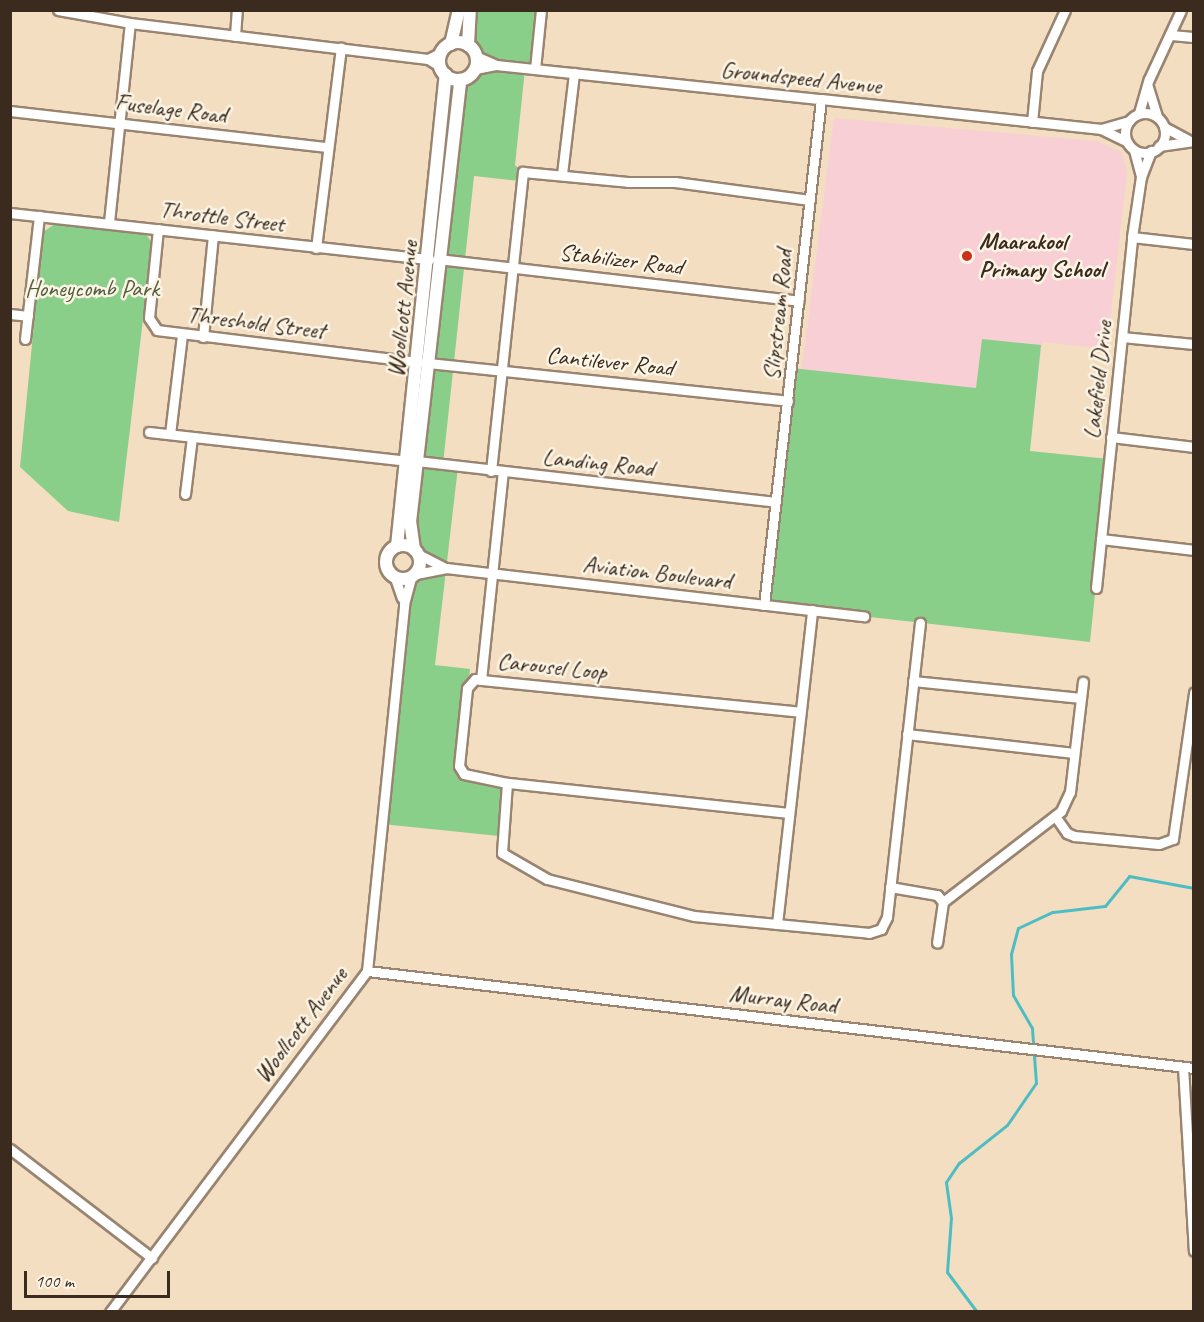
<!DOCTYPE html>
<html>
<head>
<meta charset="utf-8">
<style>
  body { margin:0 }
  #map { position:relative; width:1204px; height:1322px; overflow:hidden; background:#f4dec1; font-family:Caveat,sans-serif }
  div>[style] { position:absolute }
  .built>* { inset:0; background:#f7cfd5 }
  .green>* { inset:0; background:#89cf89 }
  .stream>* { height:3px; margin:-1.5px; padding:0 1.5px; transform-origin:1.5px; border-radius:1.5px; background:#4ebdc3 }
  .roads { filter:drop-shadow(2px 0 #988470) drop-shadow(-2px 0 #988470) drop-shadow(0 2px #988470) drop-shadow(0 -2px #988470) }
  .minor>* { height:9px; margin:-4.5px; padding:0 4.5px; transform-origin:4.5px; border-radius:4.5px; background:#fff }
  .minor>.ring { margin:-4.5px; padding:0; box-sizing:content-box; background:none; border:9px solid #fff; border-radius:50% }
  .major>* { height:12px; margin:-6px; padding:0 6px; transform-origin:6px; border-radius:6px; background:#fff }
  .major>.ring { margin:-6px; padding:0; box-sizing:content-box; background:none; border:12px solid #fff; border-radius:50% }
  .dots>* { width:16px; height:16px; translate:-50% -50%; box-sizing:border-box; border:3px solid #fcf5e5; border-radius:50% }
  span { translate:-50% -50%; white-space:nowrap; text-align:center; line-height:1.15; -webkit-text-stroke:5px #fcf5e5; paint-order:stroke }
  .street-label { font-size:24px; color:#3b2a1e }
  .poi-label { font-size:24px; color:#3b2a1e; font-weight:700 }
  .left { translate:0 -50%; text-align:left }
  .park-label { font-size:24px; color:#525c3e }
  .frame { position:absolute; inset:0; border:12px solid #3b2a1e; pointer-events:none }
  .scale { position:absolute; left:24px; top:1271px; width:146px; height:27px; box-sizing:border-box; border:3px solid #3b2a1e; border-top:0; padding-left:8px; font-size:18px; line-height:21px; white-space:nowrap; color:#3b2a1e; -webkit-text-stroke:4px #fcf5e5; paint-order:stroke }
</style>
</head>
<body>
<div id="map">
  <div class="built">
    <div style="clip-path:polygon(834px 118px,1097px 141px,1121px 152px,1127px 171px,1107px 349px,1042px 342px,1036px 395px,801px 374px)"></div>
  </div>
  <div class="green">
    <div style="clip-path:polygon(476px 11px,541px 11px,535px 69px,525px 69px,515px 165px,523px 172px,520px 181px,474px 176px,443px 464px,458px 467px,435px 665px,470px 669px,459px 766px,461px 770px,507px 783px,499px 836px,382px 824px,404px 604px,420px 565px,410px 525px,460px 80px,475px 69px,476px 56px,468px 45px)"></div>
    <div style="clip-path:polygon(58px 222px,144px 231px,152px 243px,119px 522px,68px 511px,20px 467px,43px 232px)"></div>
    <div style="clip-path:polygon(982px 339px,1041px 345px,1030px 451px,1109px 459px,1090px 642px,764px 605px,792px 368px,976px 388px)"></div>
  </div>
  <div class="stream">
    <div style="left:977px;top:1312px;width:50px;rotate:-126.9deg"></div>
    <div style="left:947px;top:1272px;width:54px;rotate:-85.8deg"></div>
    <div style="left:951px;top:1218px;width:36px;rotate:-98deg"></div>
    <div style="left:946px;top:1182px;width:23px;rotate:-56deg"></div>
    <div style="left:959px;top:1163px;width:61px;rotate:-38.4deg"></div>
    <div style="left:1007px;top:1125px;width:51px;rotate:-55.4deg"></div>
    <div style="left:1036px;top:1083px;width:55px;rotate:-94.2deg"></div>
    <div style="left:1032px;top:1028px;width:38px;rotate:-120deg"></div>
    <div style="left:1013px;top:995px;width:41px;rotate:-92.8deg"></div>
    <div style="left:1011px;top:954px;width:27px;rotate:-75deg"></div>
    <div style="left:1018px;top:928px;width:38px;rotate:-25deg"></div>
    <div style="left:1053px;top:912px;width:52px;rotate:-6.6deg"></div>
    <div style="left:1105px;top:906px;width:38px;rotate:-51deg"></div>
    <div style="left:1129px;top:876px;width:66px;rotate:10.5deg"></div>
  </div>
  <div class="roads">
    <div class="minor">
      <div style="left:58px;top:10px;width:73px;rotate:10.2deg"></div>
      <div style="left:130px;top:23px;width:300px;rotate:6.9deg"></div>
      <div style="left:428px;top:59px;width:15px;rotate:32deg"></div>
      <div style="left:1170px;top:35px;width:24px;rotate:5deg"></div>
      <div style="left:235px;top:36px;width:26px;rotate:-86deg"></div>
      <div style="left:476px;top:56px;width:20px;rotate:24deg"></div>
      <div style="left:428px;top:59px;width:16px;rotate:-27deg"></div>
      <div style="left:475px;top:69px;width:21px;rotate:-11deg"></div>
      <div style="left:496px;top:65px;width:327px;rotate:6deg"></div>
      <div style="left:821px;top:99px;width:282px;rotate:6.1deg"></div>
      <div style="left:1101px;top:129px;width:28px;rotate:26deg"></div>
      <div style="left:535px;top:69px;width:59px;rotate:-84.2deg"></div>
      <div style="left:1148px;top:87px;width:31px;rotate:73deg"></div>
      <div style="left:10px;top:111px;width:319px;rotate:6.5deg"></div>
      <div style="left:1139px;top:113px;width:35px;rotate:-74deg"></div>
      <div style="left:1149px;top:79px;width:76px;rotate:-65.1deg"></div>
      <div class="ring" style="left:1125px;top:113px;width:31px;height:31px"></div>
      <div style="left:1032px;top:122px;width:51px;rotate:-84.4deg"></div>
      <div style="left:1037px;top:71px;width:67px;rotate:-65.3deg"></div>
      <div style="left:1164px;top:127px;width:27px;rotate:28deg"></div>
      <div style="left:1101px;top:129px;width:29px;rotate:-16deg"></div>
      <div style="left:1159px;top:146px;width:35px;rotate:-8deg"></div>
      <div style="left:1134px;top:150px;width:28px;rotate:75deg"></div>
      <div style="left:562px;top:174px;width:102px;rotate:-83.2deg"></div>
      <div style="left:10px;top:213px;width:422px;rotate:6.3deg"></div>
      <div style="left:109px;top:222px;width:200px;rotate:-84deg"></div>
      <div style="left:158px;top:229px;width:89px;rotate:95.8deg"></div>
      <div style="left:149px;top:318px;width:14px;rotate:56deg"></div>
      <div style="left:157px;top:330px;width:264px;rotate:7deg"></div>
      <div style="left:1132px;top:237px;width:62px;rotate:6.4deg"></div>
      <div style="left:316px;top:248px;width:202px;rotate:-82.9deg"></div>
      <div style="left:438px;top:259px;width:363px;rotate:6.6deg"></div>
      <div style="left:10px;top:314px;width:18px;rotate:6deg"></div>
      <div style="left:203px;top:337px;width:102px;rotate:-84.4deg"></div>
      <div style="left:1122px;top:337px;width:72px;rotate:5.6deg"></div>
      <div style="left:25px;top:339px;width:124px;rotate:-83.5deg"></div>
      <div style="left:428px;top:363px;width:362px;rotate:6deg"></div>
      <div style="left:149px;top:432px;width:261px;rotate:6.4deg"></div>
      <div style="left:170px;top:434px;width:100px;rotate:-83.1deg"></div>
      <div style="left:1111px;top:437px;width:84px;rotate:6.9deg"></div>
      <div style="left:417px;top:461px;width:361px;rotate:6.5deg"></div>
      <div style="left:491px;top:471px;width:301px;rotate:-83.9deg"></div>
      <div style="left:523px;top:172px;width:105px;rotate:5.4deg"></div>
      <div style="left:628px;top:182px;width:47px"></div>
      <div style="left:675px;top:182px;width:136px;rotate:7.6deg"></div>
      <div style="left:185px;top:494px;width:57px;rotate:-83deg"></div>
      <div style="left:1101px;top:539px;width:94px;rotate:6.7deg"></div>
      <div style="left:418px;top:554px;width:29px;rotate:27deg"></div>
      <div style="left:416px;top:574px;width:31px;rotate:-11deg"></div>
      <div style="left:446px;top:568px;width:421px;rotate:6.6deg"></div>
      <div style="left:395px;top:578px;width:21px;rotate:71deg"></div>
      <div style="left:1096px;top:588px;width:353px;rotate:-84.1deg"></div>
      <div style="left:1132px;top:237px;width:61px;rotate:-81.5deg"></div>
      <div style="left:1141px;top:177px;width:28px;rotate:-69deg"></div>
      <div style="left:764px;top:605px;width:509px;rotate:-83.57deg"></div>
      <div style="left:481px;top:680px;width:209px;rotate:-84deg"></div>
      <div style="left:913px;top:681px;width:169px;rotate:5.8deg"></div>
      <div style="left:907px;top:734px;width:168px;rotate:6.5deg"></div>
      <div style="left:507px;top:783px;width:70px;rotate:94.1deg"></div>
      <div style="left:502px;top:853px;width:52px;rotate:30deg"></div>
      <div style="left:547px;top:879px;width:152px;rotate:14.1deg"></div>
      <div style="left:694px;top:916px;width:176px;rotate:5.5deg"></div>
      <div style="left:869px;top:933px;width:13px;rotate:-18deg"></div>
      <div style="left:881px;top:929px;width:13px;rotate:-63deg"></div>
      <div style="left:887px;top:917px;width:296px;rotate:-83.6deg"></div>
      <div style="left:789px;top:813px;width:284px;rotate:-173.9deg"></div>
      <div style="left:507px;top:783px;width:44px;rotate:-168.2deg"></div>
      <div style="left:464px;top:774px;width:9px;rotate:-122deg"></div>
      <div style="left:459px;top:766px;width:78px;rotate:-84.1deg"></div>
      <div style="left:467px;top:688px;width:12px;rotate:-48deg"></div>
      <div style="left:475px;top:679px;width:6px;rotate:9deg"></div>
      <div style="left:481px;top:680px;width:321px;rotate:5.7deg"></div>
      <div style="left:1055px;top:816px;width:21px;rotate:55deg"></div>
      <div style="left:1067px;top:833px;width:8px;rotate:23deg"></div>
      <div style="left:1074px;top:836px;width:85px;rotate:5.4deg"></div>
      <div style="left:1159px;top:844px;width:15px;rotate:-20deg"></div>
      <div style="left:1173px;top:839px;width:148px;rotate:-81.8deg"></div>
      <div style="left:890px;top:887px;width:48px;rotate:9.7deg"></div>
      <div style="left:937px;top:895px;width:9px;rotate:49deg"></div>
      <div style="left:943px;top:902px;width:41px;rotate:98.3deg"></div>
      <div style="left:943px;top:902px;width:149px;rotate:-37.6deg"></div>
      <div style="left:1061px;top:811px;width:21px;rotate:-65deg"></div>
      <div style="left:1070px;top:792px;width:111px;rotate:-83.3deg"></div>
      <div style="left:777px;top:924px;width:316px;rotate:-83.6deg"></div>
      <div style="left:367px;top:971px;width:833px;rotate:6.69deg"></div>
      <div style="left:1183px;top:1067px;width:184px;rotate:86.6deg"></div>
      <div style="left:10px;top:1149px;width:179px;rotate:37.5deg"></div>
      <div style="left:110px;top:1312px;width:427px;rotate:-53deg"></div>
      <div style="left:367px;top:971px;width:369px;rotate:-84.2deg"></div>
      <div style="left:404px;top:604px;width:27px;rotate:-75deg"></div>
    </div>
    <div class="major">
      <div class="ring" style="left:439px;top:42px;width:26px;height:26px"></div>
      <div style="left:451px;top:44px;width:35px;rotate:-77deg"></div>
      <div style="left:468px;top:45px;width:35px;rotate:-87deg"></div>
      <div class="ring" style="left:386px;top:545px;width:22px;height:22px"></div>
      <div style="left:397px;top:546px;width:474px;rotate:-84.1deg"></div>
      <div style="left:414px;top:549px;width:27px;rotate:-98deg"></div>
      <div style="left:410px;top:522px;width:445px;rotate:-83.5deg"></div>
    </div>
  </div>
  <div class="dots">
    <div style="left:967px;top:256px;background:#c8321e"></div>
  </div>
  <div class="street-label">
    <span style="left:801px;top:78px;rotate:6deg">Groundspeed Avenue</span>
    <span style="left:171px;top:109px;rotate:7deg">Fuselage Road</span>
    <span style="left:222px;top:217px;rotate:7deg">Throttle Street</span>
    <span style="left:621px;top:260px;rotate:7deg">Stabilizer Road</span>
    <span style="left:403px;top:309px;rotate:-84deg">Woollcott Avenue</span>
    <span style="left:778px;top:315px;rotate:-84deg">Slipstream Road</span>
    <span style="left:256px;top:323px;rotate:7deg">Threshold Street</span>
    <span style="left:610px;top:362px;rotate:6deg">Cantilever Road</span>
    <span style="left:1098px;top:380px;rotate:-84deg">Lakefield Drive</span>
    <span style="left:598px;top:463px;rotate:6deg">Landing Road</span>
    <span style="left:657px;top:573px;rotate:7deg">Aviation Boulevard</span>
    <span style="left:552px;top:667px;rotate:6deg">Carousel Loop</span>
    <span style="left:783px;top:1000px;rotate:7deg">Murray Road</span>
    <span style="left:301px;top:1025px;rotate:-53deg">Woollcott Avenue</span>
  </div>
  <div class="poi-label">
    <span class="left" style="left:979px;top:256px">Maarakool<br>Primary School</span>
  </div>
  <div class="park-label">
    <span style="left:92px;top:289px">Honeycomb Park</span>
  </div>
  <div class="frame"></div>
  <div class="scale">100 m</div>
</div>
</body>
</html>
